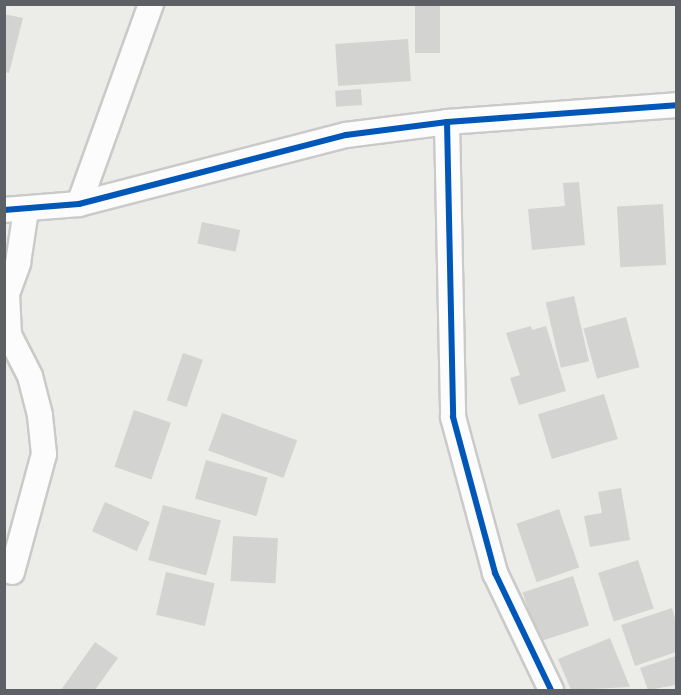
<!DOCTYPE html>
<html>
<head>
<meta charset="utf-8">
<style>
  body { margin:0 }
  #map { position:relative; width:681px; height:695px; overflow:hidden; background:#ecece8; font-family:"Exo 2",sans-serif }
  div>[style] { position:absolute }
  .building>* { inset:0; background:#d3d3d1; transform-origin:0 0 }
  .roads { filter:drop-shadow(2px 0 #c9cac9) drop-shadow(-2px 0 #c9cac9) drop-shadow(0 2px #c9cac9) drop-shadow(0 -2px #c9cac9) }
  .street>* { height:24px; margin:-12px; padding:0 12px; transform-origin:12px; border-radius:12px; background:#fcfcfc }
  .cycleway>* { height:6px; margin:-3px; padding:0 3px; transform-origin:3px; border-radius:3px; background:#0057b8 }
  span { translate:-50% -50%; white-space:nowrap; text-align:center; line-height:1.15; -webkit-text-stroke:4.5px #fff; paint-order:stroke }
  .frame { position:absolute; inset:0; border:6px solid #5d6065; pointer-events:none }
</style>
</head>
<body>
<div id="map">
  <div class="building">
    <div style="left:415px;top:4px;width:25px;height:49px"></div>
    <div style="clip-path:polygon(4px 14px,23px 18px,9px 73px,4px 72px)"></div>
    <div style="left:408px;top:39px;width:42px;height:73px;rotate:86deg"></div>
    <div style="left:361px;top:89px;width:16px;height:26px;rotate:86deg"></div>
    <div style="clip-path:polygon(579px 182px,585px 245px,532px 250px,528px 209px,565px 206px,563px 183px)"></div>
    <div style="left:663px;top:204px;width:61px;height:46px;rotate:87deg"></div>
    <div style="left:202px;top:222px;width:39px;height:22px;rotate:12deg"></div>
    <div style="left:574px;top:296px;width:67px;height:29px;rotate:77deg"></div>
    <div style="left:626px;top:317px;width:52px;height:44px;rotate:75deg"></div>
    <div style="clip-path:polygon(531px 326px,532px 330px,546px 326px,566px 391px,519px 405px,510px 378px,520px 375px,506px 333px)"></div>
    <div style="left:183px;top:353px;width:21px;height:50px;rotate:19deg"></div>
    <div style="left:604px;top:394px;width:47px;height:69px;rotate:73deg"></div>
    <div style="left:134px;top:410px;width:39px;height:60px;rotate:19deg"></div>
    <div style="left:222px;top:413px;width:80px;height:40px;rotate:20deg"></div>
    <div style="left:206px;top:460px;width:64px;height:40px;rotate:16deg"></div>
    <div style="clip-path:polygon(621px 488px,630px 540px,590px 547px,584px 516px,602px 513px,598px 492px)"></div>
    <div style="left:105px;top:502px;width:49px;height:32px;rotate:24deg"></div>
    <div style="left:163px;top:505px;width:60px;height:57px;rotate:15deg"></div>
    <div style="left:559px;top:509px;width:62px;height:45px;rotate:71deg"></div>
    <div style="left:233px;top:536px;width:45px;height:45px;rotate:3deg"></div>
    <div style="left:638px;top:560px;width:51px;height:42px;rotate:72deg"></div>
    <div style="left:166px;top:572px;width:50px;height:44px;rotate:13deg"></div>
    <div style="left:573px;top:576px;width:52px;height:53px;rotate:72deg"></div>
    <div style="clip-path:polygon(672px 608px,676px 622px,676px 652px,635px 666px,621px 625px)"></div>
    <div style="clip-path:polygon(610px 638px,630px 687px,571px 690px,558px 659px)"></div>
    <div style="clip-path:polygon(95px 642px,118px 658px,95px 690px,61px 690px)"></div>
    <div style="clip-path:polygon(676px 656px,676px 685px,648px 690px,640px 668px)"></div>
  </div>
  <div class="roads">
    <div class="street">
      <div style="left:447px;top:122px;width:295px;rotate:88.8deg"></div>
      <div style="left:453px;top:417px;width:162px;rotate:74.9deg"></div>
      <div style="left:495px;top:573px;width:130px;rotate:64.4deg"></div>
      <div style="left:79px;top:204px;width:213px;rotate:-70.2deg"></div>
      <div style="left:4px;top:210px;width:75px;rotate:-4.6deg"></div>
      <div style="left:79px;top:204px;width:276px;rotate:-14.5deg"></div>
      <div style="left:346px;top:135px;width:102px;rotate:-7.3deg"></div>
      <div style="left:447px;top:122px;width:230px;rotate:-4.2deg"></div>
      <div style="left:12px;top:572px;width:122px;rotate:-74.8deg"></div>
      <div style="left:44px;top:454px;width:39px;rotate:-96deg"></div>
      <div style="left:40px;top:415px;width:40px;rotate:-104.4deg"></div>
      <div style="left:30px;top:376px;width:46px;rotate:-117.1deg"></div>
      <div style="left:9px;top:335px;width:41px;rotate:-92.8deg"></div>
      <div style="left:7px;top:294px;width:33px;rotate:-70deg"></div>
      <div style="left:18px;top:263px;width:54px;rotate:-81.4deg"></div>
    </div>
  </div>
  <div class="cycleway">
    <div style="left:447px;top:122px;width:295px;rotate:88.8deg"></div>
    <div style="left:453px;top:417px;width:162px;rotate:74.9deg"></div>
    <div style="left:495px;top:573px;width:130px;rotate:64.4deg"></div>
    <div style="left:4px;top:210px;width:75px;rotate:-4.6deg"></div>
    <div style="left:79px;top:204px;width:276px;rotate:-14.5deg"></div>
    <div style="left:346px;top:135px;width:102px;rotate:-7.3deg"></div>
    <div style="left:447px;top:122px;width:230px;rotate:-4.2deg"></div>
  </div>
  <div class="frame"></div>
</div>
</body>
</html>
